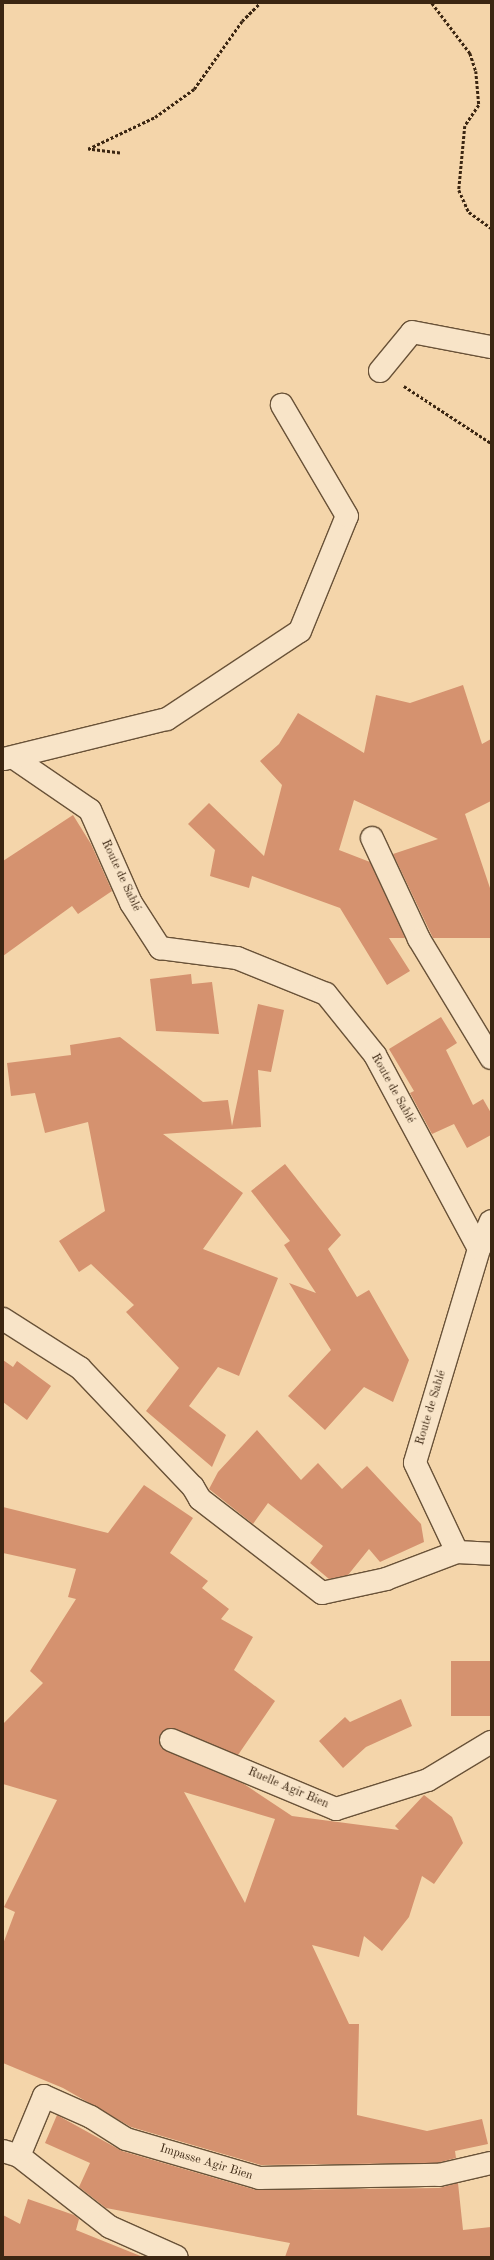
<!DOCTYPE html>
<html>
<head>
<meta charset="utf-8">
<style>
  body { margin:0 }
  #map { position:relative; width:494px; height:2260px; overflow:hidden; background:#f4d5aa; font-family:"Old Standard TT",serif }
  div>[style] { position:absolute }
  .building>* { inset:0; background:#d5926f; transform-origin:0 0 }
  .path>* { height:2.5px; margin-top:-1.25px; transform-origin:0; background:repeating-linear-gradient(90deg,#3b2612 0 3px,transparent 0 5px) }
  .roads { filter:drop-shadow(1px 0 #695238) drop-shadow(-1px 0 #695238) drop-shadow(0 1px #695238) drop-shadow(0 -1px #695238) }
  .minor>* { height:22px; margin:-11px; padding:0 11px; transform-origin:11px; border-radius:11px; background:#f8e4c8 }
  span { translate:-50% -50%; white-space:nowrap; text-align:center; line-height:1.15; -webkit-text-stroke:4px #f8e4c8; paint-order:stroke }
  .street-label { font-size:12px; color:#3b2612 }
  .frame { position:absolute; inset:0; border:4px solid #3b2612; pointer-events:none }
</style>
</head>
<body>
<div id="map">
  <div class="building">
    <div style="clip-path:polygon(463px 685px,482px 744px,491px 739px,491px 801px,465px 814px,491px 891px,491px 938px,433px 938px,393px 854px,438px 839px,354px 800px,339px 850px,370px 862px,405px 938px,389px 938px,410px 971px,387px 985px,340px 908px,252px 876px,249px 888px,210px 876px,215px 850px,188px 824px,209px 803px,264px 856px,282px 785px,260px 761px,279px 744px,298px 713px,364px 753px,376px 695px,410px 703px)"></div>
    <div style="clip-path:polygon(73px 815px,91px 844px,112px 891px,78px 914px,72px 906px,3px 956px,3px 861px)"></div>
    <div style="clip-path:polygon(191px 974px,192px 984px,212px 982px,219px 1034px,156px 1031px,150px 979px)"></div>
    <div style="clip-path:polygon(258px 1004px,284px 1010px,271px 1072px,258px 1070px,261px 1127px,163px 1134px,243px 1193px,203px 1249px,278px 1278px,239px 1376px,218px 1367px,189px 1406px,226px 1435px,212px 1467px,146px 1411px,179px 1368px,126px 1312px,134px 1305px,91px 1264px,79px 1272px,59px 1241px,105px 1211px,88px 1122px,45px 1133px,35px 1093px,11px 1096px,7px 1063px,71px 1055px,70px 1045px,120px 1037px,203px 1102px,228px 1100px,232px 1126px)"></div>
    <div style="clip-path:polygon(441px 1017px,457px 1043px,446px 1050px,473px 1105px,483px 1099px,491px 1113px,491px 1135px,467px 1148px,454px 1124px,432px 1134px,410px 1093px,414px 1091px,389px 1049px)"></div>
    <div style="clip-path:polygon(285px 1164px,341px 1235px,328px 1249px,357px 1297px,369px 1290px,409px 1360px,393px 1402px,364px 1387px,325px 1430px,288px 1396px,331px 1350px,289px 1283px,316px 1293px,284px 1245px,290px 1241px,251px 1191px)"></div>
    <div style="clip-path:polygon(3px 1360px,13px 1367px,17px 1361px,51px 1386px,27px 1420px,3px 1402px)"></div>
    <div style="clip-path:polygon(257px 1430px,301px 1480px,318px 1463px,342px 1489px,367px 1466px,421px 1524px,424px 1542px,380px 1562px,369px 1549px,348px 1575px,329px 1579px,310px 1563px,323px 1546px,268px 1503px,253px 1524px,209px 1489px,218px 1472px)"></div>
    <div style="clip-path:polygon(evenodd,144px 1485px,193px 1518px,170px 1553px,208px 1581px,202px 1588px,229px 1609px,221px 1619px,253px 1637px,234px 1670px,275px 1701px,238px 1755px,170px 1728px,160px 1735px,161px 1748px,244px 1784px,292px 1816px,399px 1830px,395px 1826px,424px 1795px,452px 1817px,463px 1843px,434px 1884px,422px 1876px,409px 1917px,382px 1951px,364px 1936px,359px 1957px,312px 1945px,349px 2024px,359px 2024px,357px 2115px,427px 2131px,482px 2119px,488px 2144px,455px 2151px,456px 2158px,437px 2163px,261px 2165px,131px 2127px,63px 2088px,3px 2063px,3px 1944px,15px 1912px,4px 1907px,57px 1800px,3px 1784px,3px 1724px,43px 1683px,30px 1671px,76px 1599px,68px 1597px,76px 1569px,3px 1553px,3px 1507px,108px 1533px,144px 1485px,184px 1792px,275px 1819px,245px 1903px,184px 1792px)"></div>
    <div style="left:491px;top:1661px;width:55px;height:40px;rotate:90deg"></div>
    <div style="clip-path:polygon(401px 1699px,412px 1726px,366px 1747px,343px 1768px,319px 1741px,345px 1717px,350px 1722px)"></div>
    <div style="clip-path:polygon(57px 2115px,122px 2151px,256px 2190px,439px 2188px,458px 2183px,463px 2230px,491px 2227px,491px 2257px,285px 2257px,290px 2243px,106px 2208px,79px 2187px,90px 2163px,45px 2143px)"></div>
    <div style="clip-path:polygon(28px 2199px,74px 2215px,79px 2219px,76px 2230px,143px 2257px,3px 2257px,3px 2215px,20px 2224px)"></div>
  </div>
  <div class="path">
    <div style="left:432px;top:3px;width:63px;rotate:52.8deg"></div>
    <div style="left:470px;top:53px;width:19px;rotate:72deg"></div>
    <div style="left:476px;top:71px;width:34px;rotate:85deg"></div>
    <div style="left:479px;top:105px;width:25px;rotate:124deg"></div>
    <div style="left:465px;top:126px;width:64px;rotate:95.4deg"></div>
    <div style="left:459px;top:190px;width:24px;rotate:66deg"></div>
    <div style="left:469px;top:212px;width:27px;rotate:36deg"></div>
    <div style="left:120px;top:153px;width:32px;rotate:-173deg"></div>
    <div style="left:88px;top:149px;width:74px;rotate:-25.5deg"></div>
    <div style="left:155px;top:117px;width:48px;rotate:-35.7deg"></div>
    <div style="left:194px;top:89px;width:83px;rotate:-54.8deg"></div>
    <div style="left:242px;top:21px;width:25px;rotate:-45deg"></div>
    <div style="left:404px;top:386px;width:104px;rotate:33.2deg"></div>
  </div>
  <div class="roads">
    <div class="minor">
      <div style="left:380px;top:371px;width:50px;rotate:-50.6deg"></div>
      <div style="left:412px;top:332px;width:80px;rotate:10.8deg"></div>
      <div style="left:14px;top:758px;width:92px;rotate:34.4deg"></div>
      <div style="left:90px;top:810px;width:102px;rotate:66.2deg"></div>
      <div style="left:131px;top:903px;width:54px;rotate:57.2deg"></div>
      <div style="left:160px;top:948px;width:78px;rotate:7.4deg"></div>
      <div style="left:237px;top:958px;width:96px;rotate:22deg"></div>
      <div style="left:326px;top:994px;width:78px;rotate:51.2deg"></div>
      <div style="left:375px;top:1055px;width:220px;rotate:61.8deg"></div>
      <div style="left:479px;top:1249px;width:223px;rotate:106.7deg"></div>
      <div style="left:415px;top:1463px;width:98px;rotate:64.7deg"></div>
      <div style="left:457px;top:1552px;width:34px;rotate:3deg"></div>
      <div style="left:4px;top:759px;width:168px;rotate:-13.8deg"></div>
      <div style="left:167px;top:719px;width:159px;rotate:-33.5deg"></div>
      <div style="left:300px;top:631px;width:124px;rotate:-67.8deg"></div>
      <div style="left:347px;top:516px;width:129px;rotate:-120.4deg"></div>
      <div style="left:372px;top:838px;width:111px;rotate:65deg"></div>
      <div style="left:419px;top:939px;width:139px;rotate:58.8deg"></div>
      <div style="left:479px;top:1249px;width:30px;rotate:-67deg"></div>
      <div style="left:3px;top:1319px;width:91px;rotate:32.5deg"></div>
      <div style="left:80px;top:1368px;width:164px;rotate:46.5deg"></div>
      <div style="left:193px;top:1487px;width:14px;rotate:60deg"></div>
      <div style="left:200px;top:1499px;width:154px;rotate:37.6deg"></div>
      <div style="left:322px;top:1593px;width:66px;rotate:-12.3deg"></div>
      <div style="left:386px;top:1579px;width:76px;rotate:-20.8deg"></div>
      <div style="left:171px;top:1740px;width:179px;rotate:22.7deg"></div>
      <div style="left:336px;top:1809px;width:96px;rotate:-17.5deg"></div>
      <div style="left:428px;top:1780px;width:74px;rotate:-31.1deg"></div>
      <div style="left:3px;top:2151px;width:17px;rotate:17deg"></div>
      <div style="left:19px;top:2156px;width:115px;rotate:38deg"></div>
      <div style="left:110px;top:2227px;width:73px;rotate:24.1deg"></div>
      <div style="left:19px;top:2156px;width:65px;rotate:-67.4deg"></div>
      <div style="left:44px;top:2096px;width:51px;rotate:24.1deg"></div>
      <div style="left:91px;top:2117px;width:41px;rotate:32.2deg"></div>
      <div style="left:126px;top:2139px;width:139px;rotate:16.3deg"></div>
      <div style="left:259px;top:2178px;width:180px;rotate:-1deg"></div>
      <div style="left:439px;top:2175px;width:53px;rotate:-13deg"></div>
    </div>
  </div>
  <div class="street-label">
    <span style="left:120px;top:876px;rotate:65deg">Route de Sablé</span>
    <span style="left:392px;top:1089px;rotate:61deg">Route de Sablé</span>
    <span style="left:432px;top:1408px;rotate:-73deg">Route de Sablé</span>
    <span style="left:288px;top:1789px;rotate:23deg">Ruelle Agir Bien</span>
    <span style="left:206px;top:2163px;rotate:17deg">Impasse Agir Bien</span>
  </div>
  <div class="frame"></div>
</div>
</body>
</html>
